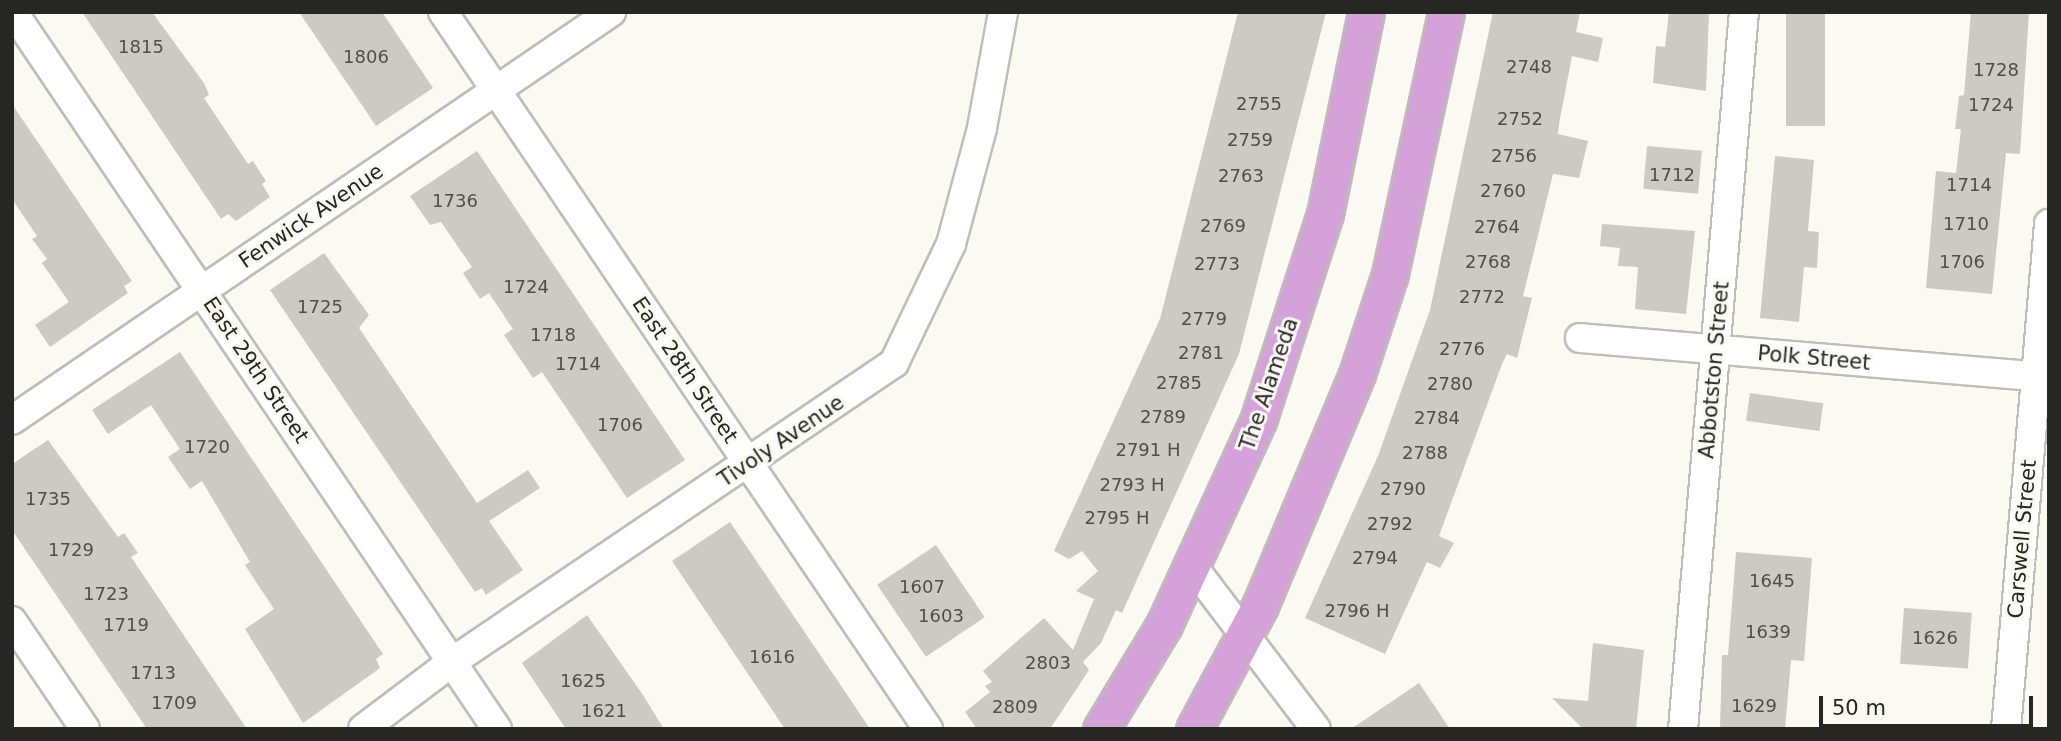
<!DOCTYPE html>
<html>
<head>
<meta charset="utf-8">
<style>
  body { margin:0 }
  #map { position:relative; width:2061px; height:741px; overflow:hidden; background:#faf9f2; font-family:"DejaVu Sans",sans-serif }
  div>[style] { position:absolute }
  .building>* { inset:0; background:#cbcac3; transform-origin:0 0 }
  .roads { filter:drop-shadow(2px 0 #bebdb6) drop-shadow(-2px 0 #bebdb6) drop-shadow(0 2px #bebdb6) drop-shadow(0 -2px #bebdb6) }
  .minor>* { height:28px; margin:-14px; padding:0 14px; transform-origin:14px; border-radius:14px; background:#fff }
  .major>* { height:35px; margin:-17.5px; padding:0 17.5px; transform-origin:17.5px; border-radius:17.5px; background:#d4a1d8 }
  span { translate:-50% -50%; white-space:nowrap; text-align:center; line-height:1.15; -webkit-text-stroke:6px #faf9f2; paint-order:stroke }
  .number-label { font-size:18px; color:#4f4f4b }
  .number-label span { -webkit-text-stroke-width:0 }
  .street-label { font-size:21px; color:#262623 }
  .frame { position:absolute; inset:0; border:14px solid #262623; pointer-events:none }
  .scale { position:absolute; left:1819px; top:696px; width:214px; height:32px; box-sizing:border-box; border:4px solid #262623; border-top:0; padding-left:9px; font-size:21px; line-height:24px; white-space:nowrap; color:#262623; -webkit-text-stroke:5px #faf9f2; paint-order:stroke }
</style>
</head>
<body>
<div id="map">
  <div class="building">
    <div style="clip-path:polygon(82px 12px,152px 12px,204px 83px,209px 95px,204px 98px,248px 164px,253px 161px,266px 181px,262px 184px,270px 197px,236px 221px,228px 214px,221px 219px)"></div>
    <div style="clip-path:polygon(299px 12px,382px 12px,433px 88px,376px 126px)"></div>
    <div style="clip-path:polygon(1238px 12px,1326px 12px,1239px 354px,1122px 613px,1116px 610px,1101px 643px,1083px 662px,1089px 670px,1050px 729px,977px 729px,965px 712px,990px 692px,985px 686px,992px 682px,983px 671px,1044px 618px,1073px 650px,1094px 599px,1076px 591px,1098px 571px,1082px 551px,1069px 559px,1054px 551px,1160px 319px)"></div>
    <div style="clip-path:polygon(1493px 12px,1580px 12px,1576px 32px,1603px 38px,1598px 62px,1572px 56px,1559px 124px,1558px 134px,1588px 141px,1579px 178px,1553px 174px,1523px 296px,1532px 298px,1517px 358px,1507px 354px,1502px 364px,1439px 536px,1454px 543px,1440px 568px,1427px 562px,1385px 654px,1305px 618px,1378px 456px,1430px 310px)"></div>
    <div style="clip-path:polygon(1669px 12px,1709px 12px,1706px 91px,1653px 83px,1656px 46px,1665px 47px)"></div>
    <div style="left:1786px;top:12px;width:39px;height:114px"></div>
    <div style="clip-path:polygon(1971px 12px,2029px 12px,2020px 154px,2006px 153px,1992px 294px,1926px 288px,1936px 171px,1956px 173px,1961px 129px,1955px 129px,1959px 96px,1964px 95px)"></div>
    <div style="clip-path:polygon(12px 104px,132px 281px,124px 286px,128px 293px,50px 347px,35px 325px,69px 302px,42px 263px,47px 259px,32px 239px,37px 236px,12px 199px)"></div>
    <div style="left:1647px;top:146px;width:55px;height:43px;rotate:5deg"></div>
    <div style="clip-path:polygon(477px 151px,685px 460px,627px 498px,542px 372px,533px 378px,504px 335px,513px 329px,489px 293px,480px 299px,463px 273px,472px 267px,441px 222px,430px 225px,410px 196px)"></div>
    <div style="clip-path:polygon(1775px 156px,1814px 160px,1808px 231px,1819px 232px,1817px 268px,1804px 267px,1799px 322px,1760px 318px)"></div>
    <div style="clip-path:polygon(1602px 224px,1695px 231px,1686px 314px,1635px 309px,1638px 267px,1618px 266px,1620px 248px,1600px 246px)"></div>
    <div style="clip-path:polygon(324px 253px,369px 315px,359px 328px,477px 503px,528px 470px,540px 488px,489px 521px,523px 570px,486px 595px,482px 588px,475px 592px,270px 290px)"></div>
    <div style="clip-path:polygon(180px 352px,383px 654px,376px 659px,380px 668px,303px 723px,245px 629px,274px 609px,245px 565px,250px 562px,202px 481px,190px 489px,168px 457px,180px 449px,151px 405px,108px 434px,92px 410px)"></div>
    <div style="left:1750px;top:393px;width:74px;height:28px;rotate:8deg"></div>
    <div style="clip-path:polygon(48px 440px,118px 537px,124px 533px,138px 553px,131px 557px,247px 729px,147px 729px,12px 530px,12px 464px)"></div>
    <div style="clip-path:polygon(730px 522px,850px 699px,870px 729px,785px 729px,672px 561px)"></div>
    <div style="left:936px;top:545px;width:87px;height:71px;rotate:56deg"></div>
    <div style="clip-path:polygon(1736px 552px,1812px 558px,1804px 661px,1791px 660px,1785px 729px,1720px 729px,1722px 655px,1728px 655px)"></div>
    <div style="left:1904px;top:608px;width:68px;height:56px;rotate:4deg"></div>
    <div style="clip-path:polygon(587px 615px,643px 695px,664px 729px,566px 729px,522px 663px)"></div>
    <div style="clip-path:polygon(1593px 643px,1644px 650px,1636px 729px,1583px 729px,1552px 698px,1588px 701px)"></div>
    <div style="clip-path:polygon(1419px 683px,1450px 729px,1351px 729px)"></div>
  </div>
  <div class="roads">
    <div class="minor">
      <div style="left:13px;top:12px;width:865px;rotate:55.98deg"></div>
      <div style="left:443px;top:12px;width:866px;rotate:55.92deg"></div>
      <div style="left:1580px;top:338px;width:471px;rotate:4.8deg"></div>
      <div style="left:12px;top:420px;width:725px;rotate:-34.26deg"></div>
      <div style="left:1193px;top:567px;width:203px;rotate:52.8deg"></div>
      <div style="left:12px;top:621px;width:130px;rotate:55.9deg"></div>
      <div style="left:363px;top:729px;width:111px;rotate:-37deg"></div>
      <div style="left:452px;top:662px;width:534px;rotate:-34.08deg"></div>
      <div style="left:894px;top:363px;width:132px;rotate:-64.4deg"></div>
      <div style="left:951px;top:244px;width:120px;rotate:-75deg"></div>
      <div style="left:982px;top:128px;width:118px;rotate:-79.7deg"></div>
      <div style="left:1683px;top:729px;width:720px;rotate:-85.14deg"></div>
      <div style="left:2006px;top:729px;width:507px;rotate:-85.13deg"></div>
    </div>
    <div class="major">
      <div style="left:1101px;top:729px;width:122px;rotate:-58.8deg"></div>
      <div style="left:1164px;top:625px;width:228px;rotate:-65.3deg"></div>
      <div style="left:1259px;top:418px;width:214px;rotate:-72.1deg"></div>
      <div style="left:1325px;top:214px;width:206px;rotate:-78.5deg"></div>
      <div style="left:1194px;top:729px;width:140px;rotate:-61.8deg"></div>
      <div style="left:1260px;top:606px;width:251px;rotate:-67.3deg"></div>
      <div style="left:1357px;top:374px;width:105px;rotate:-71.7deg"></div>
      <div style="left:1390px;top:274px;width:268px;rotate:-77.9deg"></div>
    </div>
  </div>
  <div class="number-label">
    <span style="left:141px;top:47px">1815</span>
    <span style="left:366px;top:57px">1806</span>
    <span style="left:1529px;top:67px">2748</span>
    <span style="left:1996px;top:70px">1728</span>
    <span style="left:1259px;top:104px">2755</span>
    <span style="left:1991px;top:105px">1724</span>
    <span style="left:1520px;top:119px">2752</span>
    <span style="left:1250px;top:140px">2759</span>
    <span style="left:1514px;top:156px">2756</span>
    <span style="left:1672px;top:175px">1712</span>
    <span style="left:1241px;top:176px">2763</span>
    <span style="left:1969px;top:185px">1714</span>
    <span style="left:1503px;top:191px">2760</span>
    <span style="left:455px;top:201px">1736</span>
    <span style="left:1966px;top:224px">1710</span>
    <span style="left:1223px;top:226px">2769</span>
    <span style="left:1497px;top:227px">2764</span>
    <span style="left:1488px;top:262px">2768</span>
    <span style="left:1962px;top:262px">1706</span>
    <span style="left:1217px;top:264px">2773</span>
    <span style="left:526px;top:287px">1724</span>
    <span style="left:1482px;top:297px">2772</span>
    <span style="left:320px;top:307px">1725</span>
    <span style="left:1204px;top:319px">2779</span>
    <span style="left:553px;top:335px">1718</span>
    <span style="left:1462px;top:349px">2776</span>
    <span style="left:1201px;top:353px">2781</span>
    <span style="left:578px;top:364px">1714</span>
    <span style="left:1179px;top:383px">2785</span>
    <span style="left:1450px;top:384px">2780</span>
    <span style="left:1163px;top:417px">2789</span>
    <span style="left:1437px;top:418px">2784</span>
    <span style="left:620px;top:425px">1706</span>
    <span style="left:207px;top:447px">1720</span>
    <span style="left:1148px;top:450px">2791 H</span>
    <span style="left:1425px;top:453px">2788</span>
    <span style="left:1132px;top:485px">2793 H</span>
    <span style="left:1403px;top:489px">2790</span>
    <span style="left:48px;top:499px">1735</span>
    <span style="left:1117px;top:518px">2795 H</span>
    <span style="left:1390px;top:524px">2792</span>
    <span style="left:71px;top:550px">1729</span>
    <span style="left:1375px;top:558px">2794</span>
    <span style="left:1772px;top:581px">1645</span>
    <span style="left:922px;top:587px">1607</span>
    <span style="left:106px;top:594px">1723</span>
    <span style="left:1357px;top:611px">2796 H</span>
    <span style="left:941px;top:616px">1603</span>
    <span style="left:126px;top:625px">1719</span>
    <span style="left:1768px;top:632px">1639</span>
    <span style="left:1935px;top:638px">1626</span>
    <span style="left:772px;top:657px">1616</span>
    <span style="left:1048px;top:663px">2803</span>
    <span style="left:153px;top:673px">1713</span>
    <span style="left:583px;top:681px">1625</span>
    <span style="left:174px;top:703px">1709</span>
    <span style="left:1754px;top:706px">1629</span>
    <span style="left:1015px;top:707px">2809</span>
    <span style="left:604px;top:711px">1621</span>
  </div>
  <div class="street-label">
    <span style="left:311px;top:216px;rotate:-34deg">Fenwick Avenue</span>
    <span style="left:1814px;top:358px;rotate:5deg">Polk Street</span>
    <span style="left:256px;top:370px;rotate:56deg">East 29th Street</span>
    <span style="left:685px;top:370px;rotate:56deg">East 28th Street</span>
    <span style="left:1714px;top:370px;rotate:-85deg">Abbotston Street</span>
    <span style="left:1269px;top:384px;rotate:-71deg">The Alameda</span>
    <span style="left:781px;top:441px;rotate:-34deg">Tivoly Avenue</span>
    <span style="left:2022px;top:539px;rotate:-85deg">Carswell Street</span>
  </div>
  <div class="frame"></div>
  <div class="scale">50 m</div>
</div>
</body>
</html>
